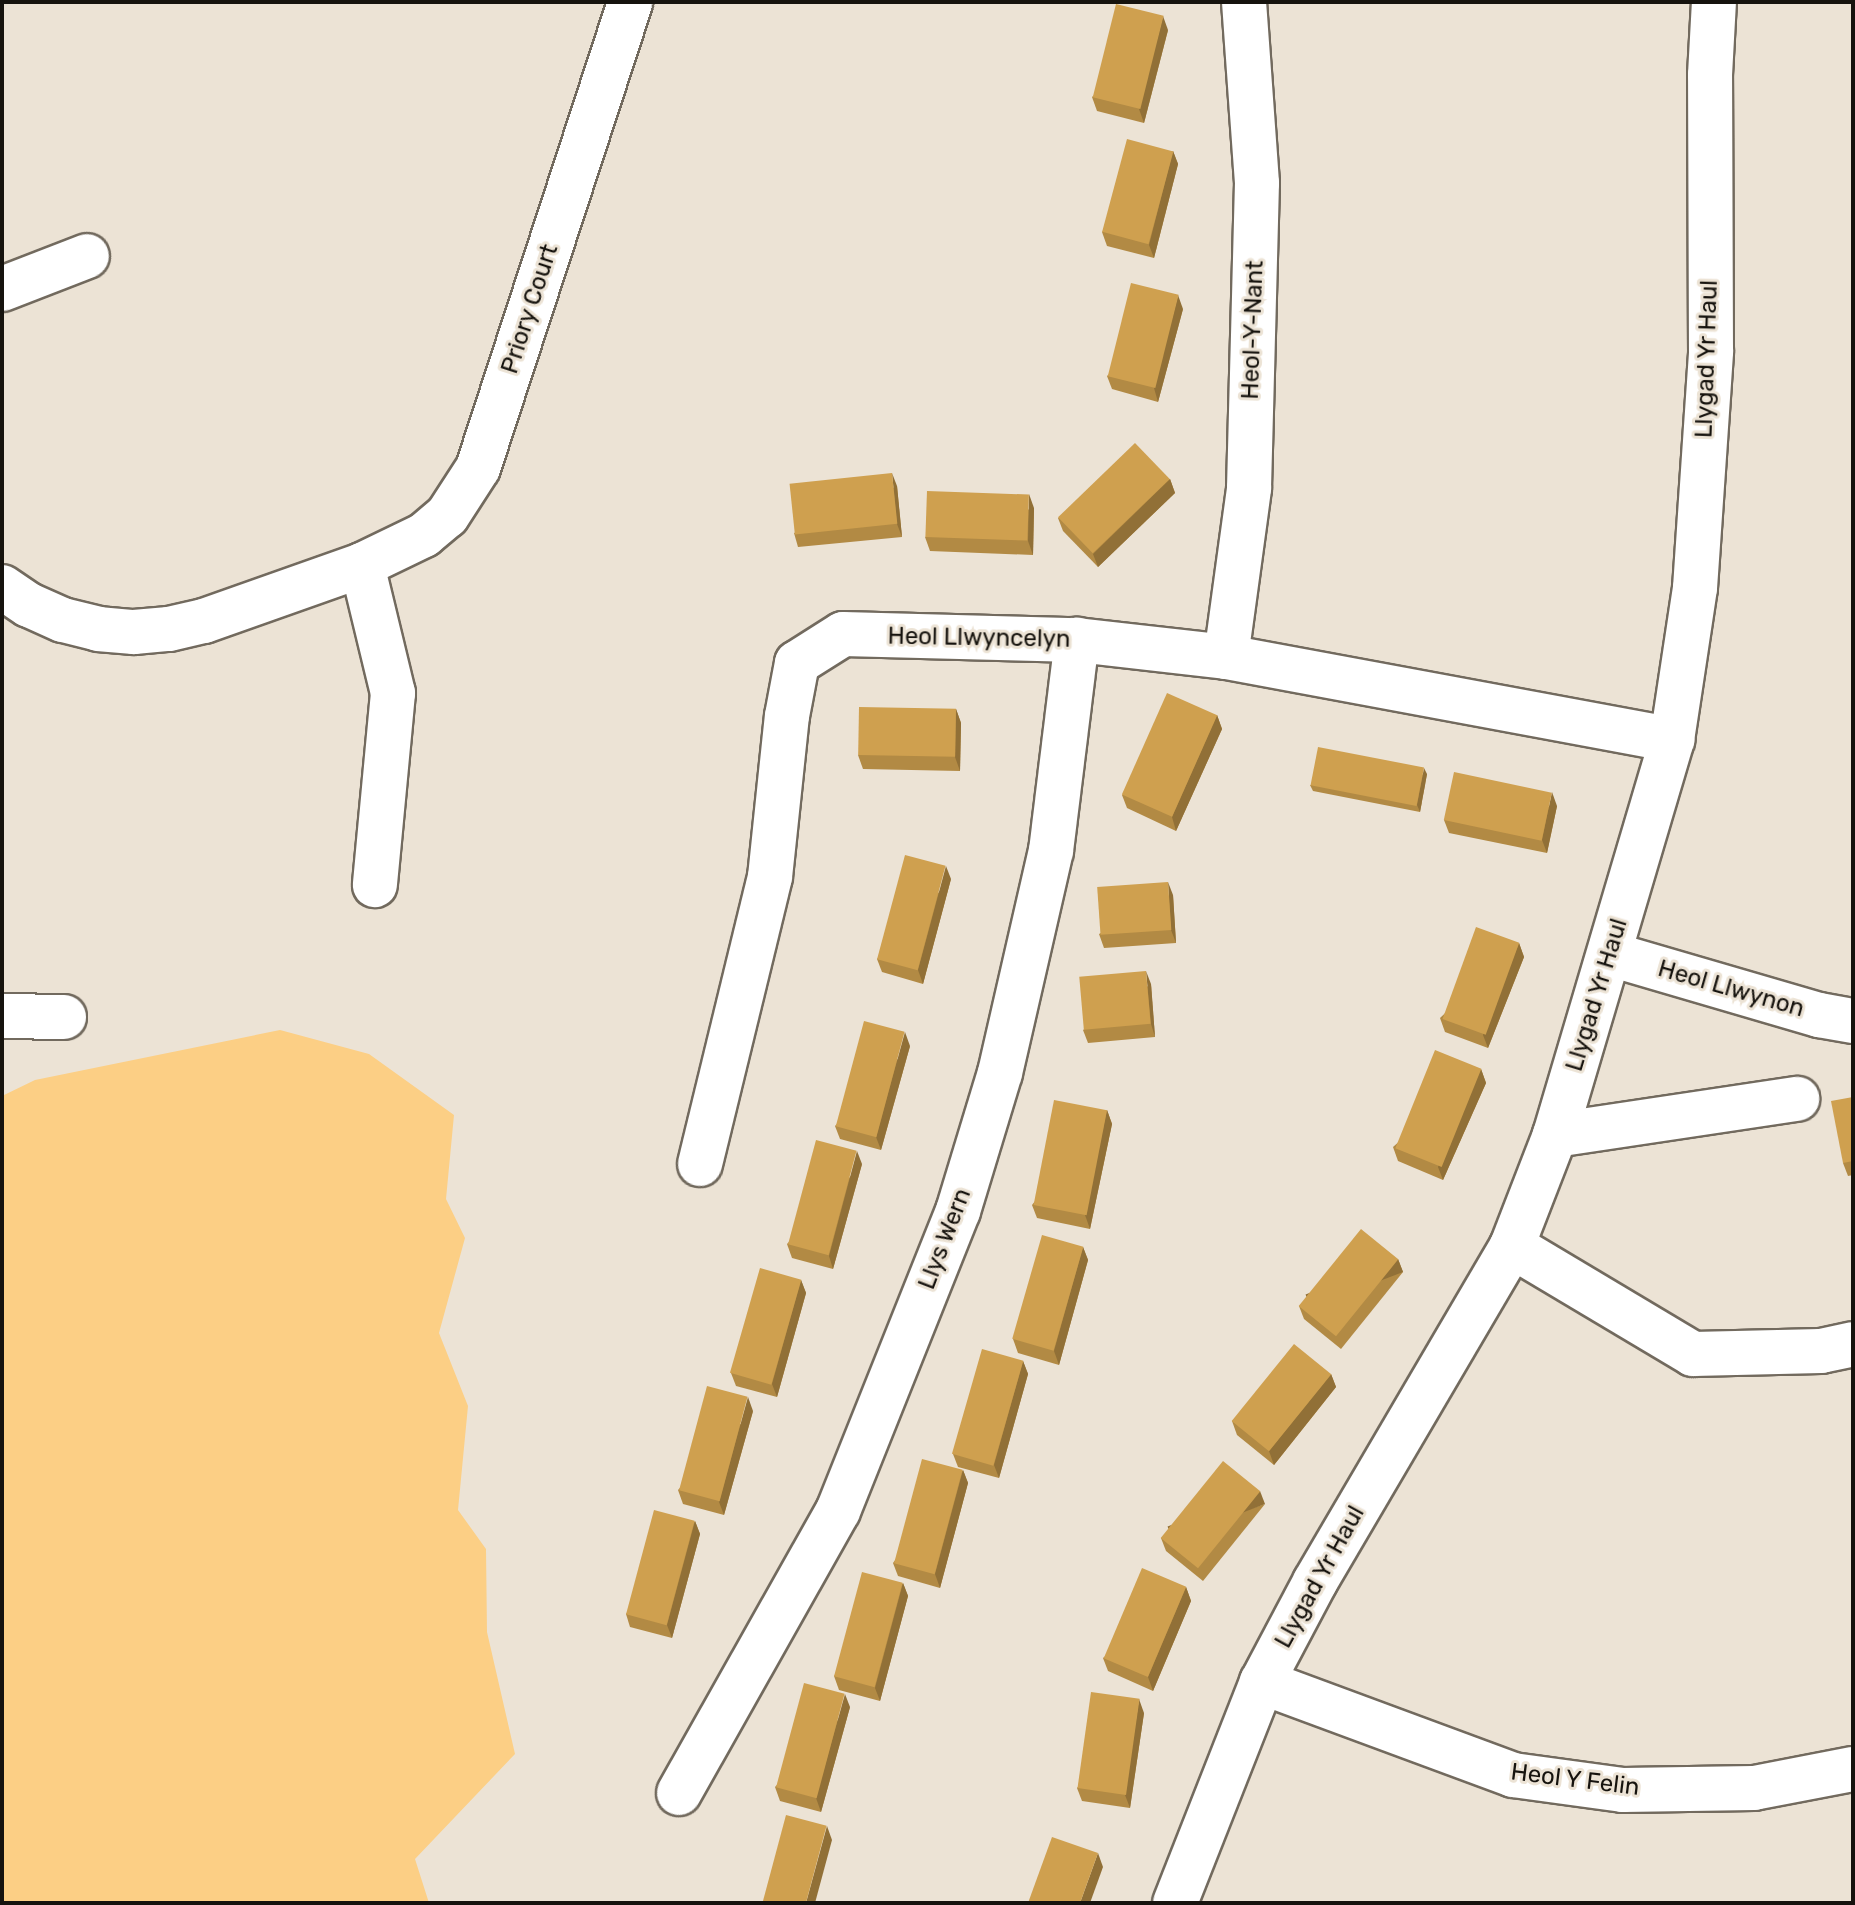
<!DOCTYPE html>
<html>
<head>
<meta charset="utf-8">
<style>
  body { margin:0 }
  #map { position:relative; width:1855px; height:1905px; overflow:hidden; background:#ece3d5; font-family:Rubik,sans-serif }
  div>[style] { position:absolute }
  .green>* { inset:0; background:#fccf85 }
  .roads { filter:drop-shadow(2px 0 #726a5e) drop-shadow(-2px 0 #726a5e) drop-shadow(0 2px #726a5e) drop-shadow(0 -2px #726a5e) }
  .minor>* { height:44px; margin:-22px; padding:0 22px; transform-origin:22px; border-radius:22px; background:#fff }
  .wall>* { inset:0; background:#b28a44 }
  .shaded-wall>* { inset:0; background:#917037; transform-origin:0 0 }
  .building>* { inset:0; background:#cfa04f; transform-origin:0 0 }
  span { translate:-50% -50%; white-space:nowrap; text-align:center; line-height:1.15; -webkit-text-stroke:6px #ece3d5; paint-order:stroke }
  .street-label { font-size:24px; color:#16130e }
  .frame { position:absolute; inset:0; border:4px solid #16130e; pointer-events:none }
</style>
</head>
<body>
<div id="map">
  <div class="green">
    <div style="clip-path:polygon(280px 1030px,369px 1054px,454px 1115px,446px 1199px,465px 1238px,439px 1333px,468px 1406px,458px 1510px,486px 1549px,487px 1632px,515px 1754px,415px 1859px,429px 1903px,2px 1903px,2px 1096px,35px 1080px)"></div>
  </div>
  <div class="roads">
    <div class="minor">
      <div style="left:2px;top:289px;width:91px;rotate:-21.2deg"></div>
      <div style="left:362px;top:565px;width:132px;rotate:76.4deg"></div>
      <div style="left:393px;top:693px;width:193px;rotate:95.4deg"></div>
      <div style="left:2px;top:587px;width:32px;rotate:34deg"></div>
      <div style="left:29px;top:605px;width:37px;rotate:24deg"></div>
      <div style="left:63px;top:620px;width:36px;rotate:14deg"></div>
      <div style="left:98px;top:629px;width:36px;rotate:5deg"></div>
      <div style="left:134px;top:632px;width:35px;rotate:-5deg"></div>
      <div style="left:169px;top:629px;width:36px;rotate:-13deg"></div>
      <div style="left:204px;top:621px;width:168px;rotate:-19.5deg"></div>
      <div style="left:362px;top:565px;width:69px;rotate:-25.8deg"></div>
      <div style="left:424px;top:535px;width:30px;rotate:-40deg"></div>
      <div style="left:447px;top:516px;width:57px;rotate:-57.1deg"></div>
      <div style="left:478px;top:468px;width:490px;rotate:-71.9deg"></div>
      <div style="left:1226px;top:657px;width:171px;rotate:-82.2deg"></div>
      <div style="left:1249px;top:488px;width:305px;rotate:-88.5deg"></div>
      <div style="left:1257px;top:183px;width:181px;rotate:-94.1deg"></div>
      <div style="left:1610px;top:954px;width:218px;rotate:16.3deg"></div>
      <div style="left:1819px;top:1015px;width:35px;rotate:10deg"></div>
      <div style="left:2px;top:1016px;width:62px;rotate:0.9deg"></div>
      <div style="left:1555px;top:1135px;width:245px;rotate:-8.5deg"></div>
      <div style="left:700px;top:1164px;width:295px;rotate:-76.3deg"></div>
      <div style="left:770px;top:877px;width:162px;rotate:-84deg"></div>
      <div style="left:787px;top:716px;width:54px;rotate:-79.3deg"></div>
      <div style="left:797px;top:663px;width:54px;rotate:-32.2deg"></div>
      <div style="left:843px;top:634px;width:234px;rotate:1.5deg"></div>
      <div style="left:1077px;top:640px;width:150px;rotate:6.5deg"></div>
      <div style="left:1226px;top:657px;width:454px;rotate:10.5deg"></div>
      <div style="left:1512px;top:1246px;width:211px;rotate:30.8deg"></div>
      <div style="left:1693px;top:1354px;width:128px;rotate:-1.3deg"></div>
      <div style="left:1821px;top:1351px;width:33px;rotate:-12deg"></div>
      <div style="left:1262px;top:1682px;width:268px;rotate:20.3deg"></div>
      <div style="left:1513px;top:1775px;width:111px;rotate:7.8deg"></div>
      <div style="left:1623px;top:1790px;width:131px;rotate:-0.9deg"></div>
      <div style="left:1754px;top:1788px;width:101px;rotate:-10.9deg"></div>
      <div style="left:679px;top:1793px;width:324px;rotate:-60.6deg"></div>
      <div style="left:838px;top:1511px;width:323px;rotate:-68.2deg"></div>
      <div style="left:958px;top:1211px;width:144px;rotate:-73.1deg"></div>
      <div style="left:1000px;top:1073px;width:228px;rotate:-77.1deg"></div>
      <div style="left:1051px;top:851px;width:213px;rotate:-83deg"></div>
      <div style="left:1175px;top:1903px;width:238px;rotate:-68.5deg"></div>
      <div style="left:1262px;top:1682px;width:113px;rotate:-62.1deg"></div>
      <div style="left:1315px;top:1582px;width:389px;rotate:-59.6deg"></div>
      <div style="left:1512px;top:1246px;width:119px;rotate:-68.8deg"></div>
      <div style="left:1555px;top:1135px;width:412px;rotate:-73.5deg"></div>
      <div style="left:1672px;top:740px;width:154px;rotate:-81.4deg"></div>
      <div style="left:1695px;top:588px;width:238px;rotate:-86.1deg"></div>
      <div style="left:1711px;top:351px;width:276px;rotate:-90.2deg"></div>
      <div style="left:1710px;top:75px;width:73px;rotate:-86.9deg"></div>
    </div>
  </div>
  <div class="wall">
    <div style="clip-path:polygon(1168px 30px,1144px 123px,1097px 111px,1092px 97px)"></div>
    <div style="clip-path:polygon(1173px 151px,1178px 164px,1154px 258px,1107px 246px,1102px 232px)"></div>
    <div style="clip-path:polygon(1183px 309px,1158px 402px,1112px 389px,1107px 376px)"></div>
    <div style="clip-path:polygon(1170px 479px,1175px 493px,1098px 567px,1063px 531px,1058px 518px)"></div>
    <div style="clip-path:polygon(897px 486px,902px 537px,798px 547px,794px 533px)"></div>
    <div style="clip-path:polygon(1034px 508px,1033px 555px,930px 551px,925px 537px)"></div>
    <div style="clip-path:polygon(956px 709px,961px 723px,960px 771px,863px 769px,858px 755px)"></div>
    <div style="clip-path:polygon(1217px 715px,1222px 729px,1176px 831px,1127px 808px,1122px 795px)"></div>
    <div style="clip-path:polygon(1427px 774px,1420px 812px,1313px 791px,1310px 785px)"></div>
    <div style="clip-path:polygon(1557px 806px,1547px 853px,1449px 833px,1444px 820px)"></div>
    <div style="clip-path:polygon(951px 879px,923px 984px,882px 972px,877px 959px)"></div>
    <div style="clip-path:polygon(1173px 895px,1176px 943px,1104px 948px,1099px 934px)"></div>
    <div style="clip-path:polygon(1519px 943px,1524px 957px,1488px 1048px,1445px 1032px,1440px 1018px)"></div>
    <div style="clip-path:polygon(1151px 984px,1155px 1037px,1088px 1043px,1083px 1030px)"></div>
    <div style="clip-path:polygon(910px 1046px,881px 1150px,840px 1139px,835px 1126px)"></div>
    <div style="clip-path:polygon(1481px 1069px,1486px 1083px,1443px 1180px,1398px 1161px,1393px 1147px)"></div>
    <div style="clip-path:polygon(1853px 1097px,1853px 1175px,1848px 1176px,1843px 1163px)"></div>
    <div style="clip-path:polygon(1107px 1110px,1112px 1124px,1090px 1229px,1037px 1218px,1032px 1205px)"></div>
    <div style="clip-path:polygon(862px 1164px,833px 1269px,792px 1258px,787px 1244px)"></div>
    <div style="clip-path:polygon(1083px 1247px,1088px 1260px,1059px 1365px,1018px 1353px,1013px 1339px)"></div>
    <div style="clip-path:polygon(1398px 1259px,1403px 1272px,1341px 1349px,1304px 1319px,1299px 1306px)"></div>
    <div style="clip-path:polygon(801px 1280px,806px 1293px,777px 1397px,736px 1386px,731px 1373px)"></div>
    <div style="clip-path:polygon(1023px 1361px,1028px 1374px,999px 1478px,958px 1467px,953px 1454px)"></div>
    <div style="clip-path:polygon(1331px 1374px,1336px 1387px,1274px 1465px,1237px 1435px,1232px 1421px)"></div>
    <div style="clip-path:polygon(753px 1411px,724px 1515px,683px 1504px,678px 1490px)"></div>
    <div style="clip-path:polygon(963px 1470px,968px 1483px,940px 1588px,898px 1576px,893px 1563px)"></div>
    <div style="clip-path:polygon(1265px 1504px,1203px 1581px,1166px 1551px,1161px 1538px)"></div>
    <div style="clip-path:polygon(695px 1521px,700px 1534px,672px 1638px,630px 1627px,626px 1614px)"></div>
    <div style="clip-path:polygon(903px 1583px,908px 1596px,880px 1701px,839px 1690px,834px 1676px)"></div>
    <div style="clip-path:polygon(1186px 1587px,1191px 1601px,1153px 1691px,1108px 1671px,1103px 1658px)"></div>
    <div style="clip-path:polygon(850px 1707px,821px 1812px,780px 1801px,775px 1787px)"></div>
    <div style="clip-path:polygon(1144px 1713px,1130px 1808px,1082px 1801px,1077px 1788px)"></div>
  </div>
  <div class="shaded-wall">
    <div style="clip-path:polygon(1163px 16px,1168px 30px,1144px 123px,1139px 109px)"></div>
    <div style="clip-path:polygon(1173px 151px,1178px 164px,1154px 258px,1149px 245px)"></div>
    <div style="clip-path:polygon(1178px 295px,1183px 309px,1158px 402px,1154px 388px)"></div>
    <div style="clip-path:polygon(892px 473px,897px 486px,902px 537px,897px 524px)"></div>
    <div style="clip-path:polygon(1170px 479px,1175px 493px,1098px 567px,1093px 554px)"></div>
    <div style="clip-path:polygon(1029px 494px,1034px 508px,1033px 555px,1028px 541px)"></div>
    <div style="clip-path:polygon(956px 709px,961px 723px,960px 771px,955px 757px)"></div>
    <div style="clip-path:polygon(1217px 715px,1222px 729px,1176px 831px,1172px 817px)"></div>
    <div style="clip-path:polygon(1424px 768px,1427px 774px,1420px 812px,1417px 805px)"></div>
    <div style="clip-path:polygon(1552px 792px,1557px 806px,1547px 853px,1542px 840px)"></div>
    <div style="clip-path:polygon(946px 866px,951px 879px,923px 984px,918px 970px)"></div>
    <div style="clip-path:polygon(1168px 882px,1173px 895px,1176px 943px,1171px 930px)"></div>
    <div style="clip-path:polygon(1519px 943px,1524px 957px,1488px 1048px,1483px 1035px)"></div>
    <div style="clip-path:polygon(1146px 971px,1151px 984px,1155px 1037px,1151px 1024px)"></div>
    <div style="clip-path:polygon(905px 1032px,910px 1046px,881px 1150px,876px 1137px)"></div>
    <div style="clip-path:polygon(1481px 1069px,1486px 1083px,1443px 1180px,1438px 1167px)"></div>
    <div style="clip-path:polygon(1107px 1110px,1112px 1124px,1090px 1229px,1085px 1215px)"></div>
    <div style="clip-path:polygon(857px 1151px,862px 1164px,833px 1269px,829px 1256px)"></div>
    <div style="clip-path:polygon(1083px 1247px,1088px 1260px,1059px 1365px,1054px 1351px)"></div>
    <div style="left:1398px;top:1259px;width:14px;height:99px;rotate:69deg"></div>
    <div style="clip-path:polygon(801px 1280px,806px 1293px,777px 1397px,772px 1384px)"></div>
    <div style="clip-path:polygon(1023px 1361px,1028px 1374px,999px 1478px,994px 1465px)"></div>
    <div style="clip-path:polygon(1331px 1374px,1336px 1387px,1274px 1465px,1269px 1451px)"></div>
    <div style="clip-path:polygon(748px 1397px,753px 1411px,724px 1515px,719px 1502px)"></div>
    <div style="clip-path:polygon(963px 1470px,968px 1483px,940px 1588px,935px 1574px)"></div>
    <div style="left:1260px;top:1491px;width:14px;height:99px;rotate:69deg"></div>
    <div style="clip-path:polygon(695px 1521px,700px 1534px,672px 1638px,667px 1625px)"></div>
    <div style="clip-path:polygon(903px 1583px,908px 1596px,880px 1701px,875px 1688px)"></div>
    <div style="clip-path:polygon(1186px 1587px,1191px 1601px,1153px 1691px,1148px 1677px)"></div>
    <div style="clip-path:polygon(845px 1694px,850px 1707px,821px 1812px,816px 1798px)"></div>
    <div style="clip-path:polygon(1139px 1699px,1144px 1713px,1130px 1808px,1125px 1795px)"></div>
    <div style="clip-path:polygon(827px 1826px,832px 1840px,815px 1903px,806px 1903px)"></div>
    <div style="clip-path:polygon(1098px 1853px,1103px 1867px,1090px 1903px,1080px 1903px)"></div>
  </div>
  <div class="building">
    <div style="left:1116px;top:4px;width:49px;height:96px;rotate:14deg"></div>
    <div style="left:1127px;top:139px;width:48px;height:96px;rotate:15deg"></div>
    <div style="left:1131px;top:283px;width:49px;height:96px;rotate:14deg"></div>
    <div style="left:1135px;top:443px;width:50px;height:107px;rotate:46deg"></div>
    <div style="left:892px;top:473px;width:51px;height:103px;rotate:84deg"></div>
    <div style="left:927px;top:491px;width:102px;height:46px;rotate:2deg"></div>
    <div style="left:1167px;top:693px;width:55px;height:111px;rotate:24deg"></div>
    <div style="left:859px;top:707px;width:97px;height:48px;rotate:1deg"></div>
    <div style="left:1318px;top:747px;width:108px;height:39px;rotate:11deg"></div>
    <div style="left:1454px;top:772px;width:100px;height:49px;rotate:12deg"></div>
    <div style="left:905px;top:855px;width:42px;height:108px;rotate:15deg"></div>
    <div style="left:1168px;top:882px;width:48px;height:71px;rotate:86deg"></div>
    <div style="left:1476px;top:927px;width:46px;height:98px;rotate:20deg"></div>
    <div style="left:1146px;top:971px;width:53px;height:67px;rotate:85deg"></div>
    <div style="left:864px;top:1021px;width:42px;height:109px;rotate:15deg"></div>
    <div style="left:1435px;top:1050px;width:50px;height:106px;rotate:22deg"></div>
    <div style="clip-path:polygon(1853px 1097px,1853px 1161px,1843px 1163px,1831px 1101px)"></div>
    <div style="left:1054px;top:1100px;width:54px;height:107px;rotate:11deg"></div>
    <div style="left:816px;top:1140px;width:42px;height:108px;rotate:15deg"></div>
    <div style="left:1361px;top:1229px;width:48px;height:99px;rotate:39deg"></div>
    <div style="left:1042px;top:1235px;width:43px;height:108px;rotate:16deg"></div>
    <div style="left:760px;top:1268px;width:43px;height:109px;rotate:16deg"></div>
    <div style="left:1294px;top:1344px;width:48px;height:99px;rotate:39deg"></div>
    <div style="left:982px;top:1349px;width:43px;height:109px;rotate:16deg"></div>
    <div style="left:707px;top:1386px;width:42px;height:108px;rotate:15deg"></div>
    <div style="left:922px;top:1459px;width:42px;height:108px;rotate:15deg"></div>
    <div style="left:1223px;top:1461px;width:48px;height:99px;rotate:39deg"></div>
    <div style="left:654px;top:1510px;width:42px;height:108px;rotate:15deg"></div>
    <div style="left:1142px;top:1568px;width:48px;height:98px;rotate:23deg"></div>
    <div style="left:862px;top:1572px;width:42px;height:108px;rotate:15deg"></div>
    <div style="left:804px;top:1683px;width:42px;height:108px;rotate:15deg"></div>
    <div style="left:1091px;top:1692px;width:49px;height:97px;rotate:8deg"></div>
    <div style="left:786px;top:1815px;width:42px;height:91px;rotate:15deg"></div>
    <div style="clip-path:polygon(1052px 1837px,1098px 1853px,1080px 1903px,1028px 1903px)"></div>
  </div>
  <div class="street-label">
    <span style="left:530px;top:309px;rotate:-72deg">Priory Court</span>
    <span style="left:1253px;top:330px;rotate:-88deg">Heol-Y-Nant</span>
    <span style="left:1707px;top:359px;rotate:-88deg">Llygad Yr Haul</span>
    <span style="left:979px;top:638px;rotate:1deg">Heol Llwyncelyn</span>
    <span style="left:1731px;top:989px;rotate:16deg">Heol Llwynon</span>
    <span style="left:1597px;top:995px;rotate:-73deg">Llygad Yr Haul</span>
    <span style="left:945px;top:1239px;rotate:-69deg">Llys Wern</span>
    <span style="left:1320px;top:1577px;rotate:-61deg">Llygad Yr Haul</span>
    <span style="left:1575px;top:1780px;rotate:7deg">Heol Y Felin</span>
  </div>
  <div class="frame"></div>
</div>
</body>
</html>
